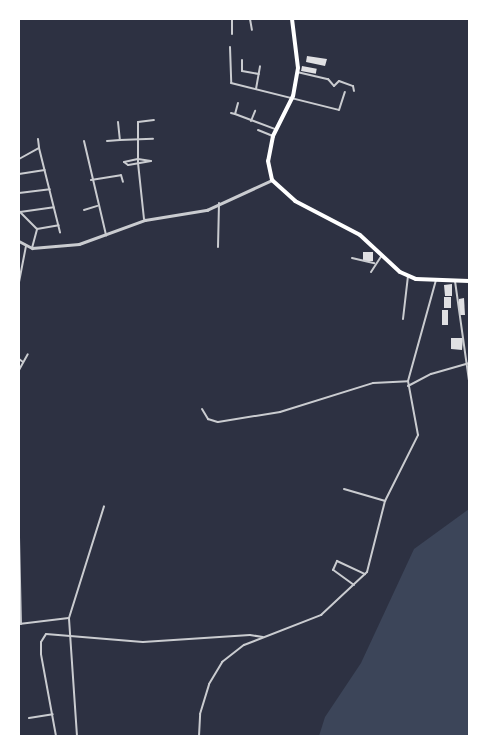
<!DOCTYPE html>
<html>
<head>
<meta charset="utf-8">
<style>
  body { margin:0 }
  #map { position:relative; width:488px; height:755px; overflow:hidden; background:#2d3142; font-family:"Titillium Web",sans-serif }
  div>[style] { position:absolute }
  .green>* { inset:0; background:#3c4559 }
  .building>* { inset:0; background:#e0e0e3; transform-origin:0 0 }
  .minor>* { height:2px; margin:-1px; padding:0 1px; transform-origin:1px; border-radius:1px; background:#caccd0 }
  .tertiary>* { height:2.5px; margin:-1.25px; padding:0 1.25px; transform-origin:1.25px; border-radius:1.25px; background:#caccd0 }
  .trunk>* { height:4px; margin:-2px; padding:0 2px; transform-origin:2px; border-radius:2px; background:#fff }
  span { translate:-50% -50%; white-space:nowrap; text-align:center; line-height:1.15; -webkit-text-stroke:4px #fff; paint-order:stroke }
  .frame { position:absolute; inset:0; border:20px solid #fff; pointer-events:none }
</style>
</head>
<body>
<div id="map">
  <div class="green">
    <div style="clip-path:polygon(469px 509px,469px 736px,319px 736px,325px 717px,361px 663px,414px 549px)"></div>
  </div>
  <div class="building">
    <div style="clip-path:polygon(307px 56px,327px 59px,325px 66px,306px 62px)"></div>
    <div style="left:302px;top:66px;width:15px;height:5px;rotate:11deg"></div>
    <div style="left:373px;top:252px;width:9px;height:10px;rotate:90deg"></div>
    <div style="clip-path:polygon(452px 284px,452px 296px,445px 296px,444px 285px)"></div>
    <div style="left:444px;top:297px;width:7px;height:11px"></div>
    <div style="clip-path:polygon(464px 298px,465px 315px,459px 315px,459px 299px)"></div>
    <div style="left:442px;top:310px;width:6px;height:15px"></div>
    <div style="clip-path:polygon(451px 338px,463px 338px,462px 350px,451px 349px)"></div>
  </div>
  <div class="minor">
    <div style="left:232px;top:19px;width:15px;rotate:90deg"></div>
    <div style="left:250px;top:19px;width:11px;rotate:80deg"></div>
    <div style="left:230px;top:47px;width:36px;rotate:88deg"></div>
    <div style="left:231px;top:83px;width:111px;rotate:14deg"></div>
    <div style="left:339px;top:110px;width:19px;rotate:-72deg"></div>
    <div style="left:242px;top:60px;width:11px;rotate:90deg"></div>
    <div style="left:242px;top:71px;width:17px;rotate:10deg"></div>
    <div style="left:297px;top:72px;width:32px;rotate:13deg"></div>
    <div style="left:328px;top:79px;width:9px;rotate:49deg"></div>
    <div style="left:334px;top:86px;width:7px;rotate:-45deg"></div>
    <div style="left:339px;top:81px;width:15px;rotate:20deg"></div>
    <div style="left:353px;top:86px;width:5px;rotate:79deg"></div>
    <div style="left:256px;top:89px;width:23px;rotate:-80deg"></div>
    <div style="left:238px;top:103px;width:11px;rotate:105deg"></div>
    <div style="left:235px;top:114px;width:43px;rotate:20.6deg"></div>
    <div style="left:231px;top:113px;width:4px;rotate:14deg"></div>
    <div style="left:251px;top:121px;width:11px;rotate:-68deg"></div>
    <div style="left:118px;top:122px;width:18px;rotate:84deg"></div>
    <div style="left:120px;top:140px;width:33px;rotate:-2deg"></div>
    <div style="left:258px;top:130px;width:16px;rotate:22deg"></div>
    <div style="left:38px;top:139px;width:8px;rotate:83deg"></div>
    <div style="left:84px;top:141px;width:97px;rotate:76.8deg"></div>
    <div style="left:107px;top:141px;width:13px;rotate:-4deg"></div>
    <div style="left:19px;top:159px;width:23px;rotate:-29deg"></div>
    <div style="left:39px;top:148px;width:87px;rotate:76deg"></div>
    <div style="left:138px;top:159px;width:13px;rotate:9deg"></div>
    <div style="left:151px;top:161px;width:23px;rotate:170deg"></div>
    <div style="left:128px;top:165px;width:5px;rotate:-143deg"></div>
    <div style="left:124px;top:162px;width:14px;rotate:-12deg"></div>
    <div style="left:19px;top:174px;width:26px;rotate:-9deg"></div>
    <div style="left:91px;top:180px;width:30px;rotate:-9deg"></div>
    <div style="left:121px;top:175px;width:7px;rotate:74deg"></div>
    <div style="left:19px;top:193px;width:31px;rotate:-7deg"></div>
    <div style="left:84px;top:210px;width:14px;rotate:-17deg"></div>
    <div style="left:19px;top:211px;width:25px;rotate:45deg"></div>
    <div style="left:37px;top:229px;width:22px;rotate:-10deg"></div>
    <div style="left:20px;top:212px;width:34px;rotate:-8deg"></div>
    <div style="left:144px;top:219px;width:56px;rotate:-96.1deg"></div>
    <div style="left:138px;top:163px;width:41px;rotate:-90deg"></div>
    <div style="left:138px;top:122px;width:16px;rotate:-7deg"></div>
    <div style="left:218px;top:247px;width:44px;rotate:-88.7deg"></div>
    <div style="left:32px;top:248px;width:20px;rotate:-75deg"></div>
    <div style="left:352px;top:258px;width:23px;rotate:13deg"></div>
    <div style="left:371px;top:272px;width:20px;rotate:-57deg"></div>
    <div style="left:455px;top:281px;width:100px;rotate:82deg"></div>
    <div style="left:19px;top:282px;width:36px;rotate:-79deg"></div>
    <div style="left:403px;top:319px;width:43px;rotate:-83.4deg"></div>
    <div style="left:19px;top:359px;width:5px;rotate:37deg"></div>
    <div style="left:19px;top:370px;width:18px;rotate:-61deg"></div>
    <div style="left:408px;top:386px;width:26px;rotate:-28deg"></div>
    <div style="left:431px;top:374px;width:40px;rotate:-16deg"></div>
    <div style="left:202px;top:409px;width:12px;rotate:59deg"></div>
    <div style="left:208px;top:419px;width:10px;rotate:17deg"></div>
    <div style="left:218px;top:422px;width:63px;rotate:-9.2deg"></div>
    <div style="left:280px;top:412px;width:97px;rotate:-17.3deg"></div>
    <div style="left:373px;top:383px;width:35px;rotate:-3deg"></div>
    <div style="left:344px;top:489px;width:43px;rotate:16.3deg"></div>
    <div style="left:19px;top:537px;width:87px;rotate:88.7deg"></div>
    <div style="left:354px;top:585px;width:26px;rotate:-144deg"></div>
    <div style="left:333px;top:570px;width:10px;rotate:-66deg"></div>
    <div style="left:337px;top:561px;width:31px;rotate:25deg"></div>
    <div style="left:19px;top:624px;width:50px;rotate:-6.8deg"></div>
    <div style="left:29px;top:718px;width:24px;rotate:-9deg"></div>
    <div style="left:56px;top:736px;width:83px;rotate:-100.4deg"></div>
    <div style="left:41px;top:654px;width:12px;rotate:-90deg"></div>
    <div style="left:41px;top:642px;width:9px;rotate:-58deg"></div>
    <div style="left:46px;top:634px;width:97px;rotate:4.7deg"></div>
    <div style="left:143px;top:642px;width:107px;rotate:-3.7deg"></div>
    <div style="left:250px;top:635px;width:13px;rotate:9deg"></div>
    <div style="left:77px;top:736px;width:118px;rotate:-93.9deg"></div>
    <div style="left:69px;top:618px;width:117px;rotate:-72.6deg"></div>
    <div style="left:199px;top:736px;width:22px;rotate:-87deg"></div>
    <div style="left:200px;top:714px;width:31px;rotate:-73deg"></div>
    <div style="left:209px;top:684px;width:26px;rotate:-59deg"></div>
    <div style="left:222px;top:662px;width:28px;rotate:-38deg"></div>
    <div style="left:244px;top:645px;width:83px;rotate:-21.3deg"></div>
    <div style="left:321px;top:615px;width:63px;rotate:-43.1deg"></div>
    <div style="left:367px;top:572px;width:73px;rotate:-75.8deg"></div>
    <div style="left:385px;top:501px;width:74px;rotate:-63.4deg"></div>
    <div style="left:418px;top:435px;width:55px;rotate:-100.5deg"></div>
    <div style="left:408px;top:381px;width:105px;rotate:-74.5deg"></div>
  </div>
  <div class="tertiary">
    <div style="left:19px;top:241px;width:15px;rotate:28deg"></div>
    <div style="left:32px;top:248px;width:47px;rotate:-4.9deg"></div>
    <div style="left:79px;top:244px;width:70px;rotate:-20deg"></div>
    <div style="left:145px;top:220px;width:63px;rotate:-9.2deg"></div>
    <div style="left:207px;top:210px;width:72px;rotate:-24.8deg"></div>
  </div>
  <div class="trunk">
    <div style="left:292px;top:19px;width:49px;rotate:83deg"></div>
    <div style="left:298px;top:68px;width:28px;rotate:100deg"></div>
    <div style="left:293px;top:96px;width:45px;rotate:116.6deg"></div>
    <div style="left:273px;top:136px;width:25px;rotate:101deg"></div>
    <div style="left:268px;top:161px;width:19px;rotate:78deg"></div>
    <div style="left:272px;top:180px;width:31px;rotate:42deg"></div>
    <div style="left:295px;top:201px;width:73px;rotate:27.6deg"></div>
    <div style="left:360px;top:235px;width:54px;rotate:42.8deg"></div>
    <div style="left:400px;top:272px;width:17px;rotate:24deg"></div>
    <div style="left:416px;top:279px;width:53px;rotate:2.2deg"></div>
  </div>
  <div class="frame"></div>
</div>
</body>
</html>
